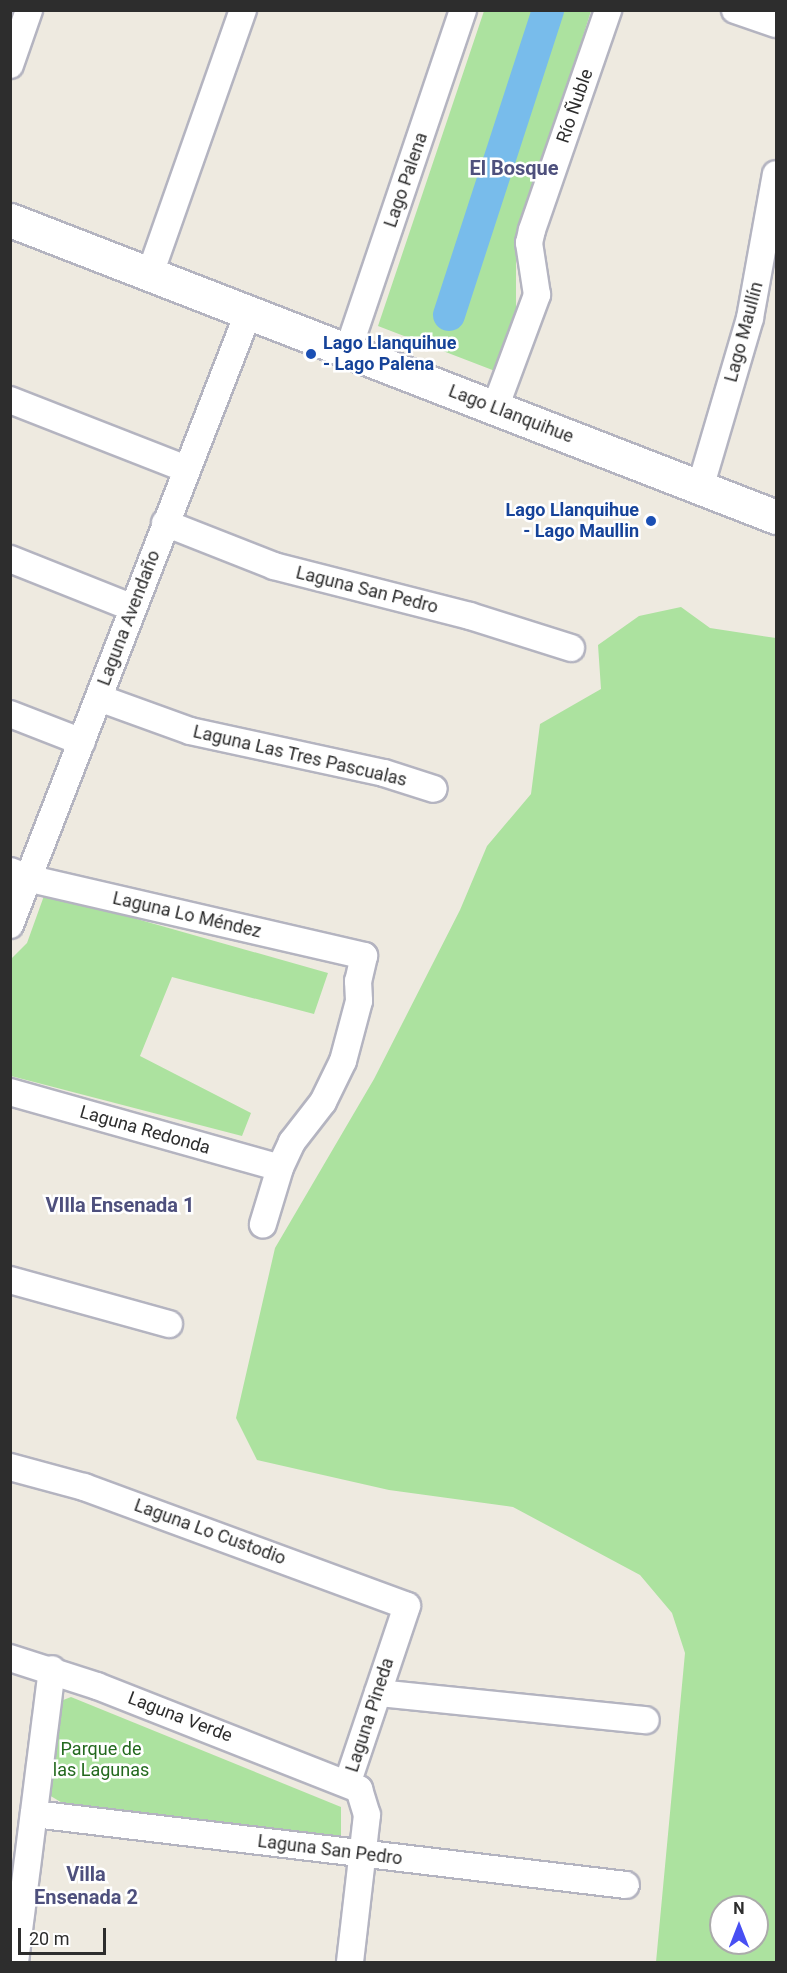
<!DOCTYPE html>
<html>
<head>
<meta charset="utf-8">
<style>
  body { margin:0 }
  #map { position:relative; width:787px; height:1973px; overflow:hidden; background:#eeeae0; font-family:Roboto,sans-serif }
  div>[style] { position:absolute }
  .green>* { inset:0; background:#ace29f }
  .canal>* { height:32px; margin:-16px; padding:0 16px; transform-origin:16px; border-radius:16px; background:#78bceb }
  .roads { filter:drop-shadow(2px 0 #b4b4c0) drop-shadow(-2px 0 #b4b4c0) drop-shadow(0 2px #b4b4c0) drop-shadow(0 -2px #b4b4c0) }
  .street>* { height:26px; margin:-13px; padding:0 13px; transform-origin:13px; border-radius:13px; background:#fff }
  .secondary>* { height:33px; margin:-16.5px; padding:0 16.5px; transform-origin:16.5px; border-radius:16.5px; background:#fff }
  .dots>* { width:16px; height:16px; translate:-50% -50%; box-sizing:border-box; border:3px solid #fff; border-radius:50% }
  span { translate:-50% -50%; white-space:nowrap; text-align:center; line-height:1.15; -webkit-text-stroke:5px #fff; paint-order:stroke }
  .street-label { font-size:18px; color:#2d2d2d }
  .transit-label { font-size:18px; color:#164399; font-weight:700 }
  .left { translate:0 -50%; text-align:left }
  .right { translate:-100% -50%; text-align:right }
  .park-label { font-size:18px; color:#23691e }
  .neighbourhood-label { font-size:20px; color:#4e507d; font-weight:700 }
  .frame { position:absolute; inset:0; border:12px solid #2d2d2d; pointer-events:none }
  .north { position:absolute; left:709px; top:1895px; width:60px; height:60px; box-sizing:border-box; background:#fff; border:2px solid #ababab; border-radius:50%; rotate:0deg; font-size:16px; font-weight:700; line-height:24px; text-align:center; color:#2d2d2d }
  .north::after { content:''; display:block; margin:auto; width:21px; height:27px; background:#484ff3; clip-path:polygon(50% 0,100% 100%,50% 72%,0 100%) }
  .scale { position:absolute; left:18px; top:1928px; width:88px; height:27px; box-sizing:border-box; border:3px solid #2d2d2d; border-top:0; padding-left:8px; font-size:18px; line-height:21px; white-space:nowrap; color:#2d2d2d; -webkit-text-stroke:4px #fff; paint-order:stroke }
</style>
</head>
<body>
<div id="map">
  <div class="green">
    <div style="clip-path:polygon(484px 11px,591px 11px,516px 247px,516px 319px,495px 371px,378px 326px)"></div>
    <div style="clip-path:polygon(evenodd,681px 607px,710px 628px,776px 638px,776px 1962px,656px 1962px,685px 1653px,672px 1613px,640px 1575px,513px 1507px,389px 1490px,257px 1460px,236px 1418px,275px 1248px,374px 1079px,460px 910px,487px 846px,531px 794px,540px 724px,601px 689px,598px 645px,639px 616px,681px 607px,721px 1907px,757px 1907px,757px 1943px,721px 1943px,721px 1907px)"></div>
    <div style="clip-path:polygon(45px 893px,328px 973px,314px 1014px,172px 977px,140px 1056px,251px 1113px,242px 1136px,11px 1076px,10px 960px,27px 943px)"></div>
    <div style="clip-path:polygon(71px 1697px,341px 1807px,341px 1839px,64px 1804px,49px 1795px,58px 1702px)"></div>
  </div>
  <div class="canal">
    <div style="left:449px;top:315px;width:321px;rotate:-72deg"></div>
  </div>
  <div class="roads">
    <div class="street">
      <div style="left:735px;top:10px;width:43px;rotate:18.9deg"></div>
      <div style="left:10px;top:65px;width:58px;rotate:-70.9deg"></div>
      <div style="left:150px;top:274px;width:280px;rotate:-70.6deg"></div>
      <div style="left:348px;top:350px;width:359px;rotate:-71.3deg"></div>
      <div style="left:10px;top:400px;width:189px;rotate:21.4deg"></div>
      <div style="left:495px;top:408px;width:121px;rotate:-69.6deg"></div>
      <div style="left:537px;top:295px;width:53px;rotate:-98.7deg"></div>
      <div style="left:529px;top:243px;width:13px;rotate:-77deg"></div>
      <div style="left:532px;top:230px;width:233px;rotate:-70.9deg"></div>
      <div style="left:700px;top:488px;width:177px;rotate:-73.6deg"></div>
      <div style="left:750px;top:318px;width:146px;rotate:-79.8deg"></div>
      <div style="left:165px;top:523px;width:117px;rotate:21.5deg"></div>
      <div style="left:274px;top:566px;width:202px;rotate:14.3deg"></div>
      <div style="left:470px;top:616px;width:106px;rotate:17.6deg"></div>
      <div style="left:10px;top:559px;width:132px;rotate:21.7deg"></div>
      <div style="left:99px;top:698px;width:97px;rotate:19.9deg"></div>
      <div style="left:190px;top:731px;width:198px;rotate:12.2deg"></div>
      <div style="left:384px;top:773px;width:52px;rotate:17.7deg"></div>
      <div style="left:10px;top:714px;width:77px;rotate:21.3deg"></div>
      <div style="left:10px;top:871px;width:22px;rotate:21deg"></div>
      <div style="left:31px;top:879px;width:342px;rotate:13deg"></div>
      <div style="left:364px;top:956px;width:26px;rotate:103deg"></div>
      <div style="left:358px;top:981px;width:20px;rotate:87deg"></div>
      <div style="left:359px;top:1001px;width:62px;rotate:104.9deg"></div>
      <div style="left:343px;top:1061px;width:46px;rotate:116deg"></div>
      <div style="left:323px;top:1102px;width:51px;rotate:127.8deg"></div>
      <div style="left:292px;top:1142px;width:29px;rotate:115deg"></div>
      <div style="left:280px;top:1168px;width:59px;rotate:106.9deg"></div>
      <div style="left:10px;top:925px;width:659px;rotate:-68.73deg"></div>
      <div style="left:10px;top:1092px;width:280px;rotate:15.7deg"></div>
      <div style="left:10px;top:1280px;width:165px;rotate:15.5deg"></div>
      <div style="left:10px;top:1467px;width:77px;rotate:15.1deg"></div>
      <div style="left:84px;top:1487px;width:344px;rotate:20.2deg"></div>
      <div style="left:407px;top:1606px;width:185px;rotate:108.6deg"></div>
      <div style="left:10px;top:1658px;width:91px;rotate:17.8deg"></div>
      <div style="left:97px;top:1686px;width:282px;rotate:21.5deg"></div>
      <div style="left:359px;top:1789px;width:27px;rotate:73deg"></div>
      <div style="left:367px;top:1815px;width:148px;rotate:96.6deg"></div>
      <div style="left:378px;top:1693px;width:269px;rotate:5.8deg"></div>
      <div style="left:34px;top:1814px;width:596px;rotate:6.84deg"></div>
      <div style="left:15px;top:1962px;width:295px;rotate:-82.8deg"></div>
    </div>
    <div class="secondary">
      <div style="left:10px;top:220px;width:822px;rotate:21.19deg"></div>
    </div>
  </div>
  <div class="dots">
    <div style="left:311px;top:354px;background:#1a4fb4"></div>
    <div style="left:651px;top:521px;background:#1a4fb4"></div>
  </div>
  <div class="street-label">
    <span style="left:575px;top:106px;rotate:-71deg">Río Ñuble</span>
    <span style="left:406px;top:180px;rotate:-71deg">Lago Palena</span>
    <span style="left:744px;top:332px;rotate:-75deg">Lago Maullín</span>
    <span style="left:511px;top:414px;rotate:21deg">Lago Llanquihue</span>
    <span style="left:367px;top:590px;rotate:14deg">Laguna San Pedro</span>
    <span style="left:129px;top:618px;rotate:-69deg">Laguna Avendaño</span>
    <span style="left:300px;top:756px;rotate:13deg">Laguna Las Tres Pascualas</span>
    <span style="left:187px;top:915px;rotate:13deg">Laguna Lo Méndez</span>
    <span style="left:145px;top:1130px;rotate:16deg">Laguna Redonda</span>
    <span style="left:210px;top:1532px;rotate:20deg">Laguna Lo Custodio</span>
    <span style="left:370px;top:1715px;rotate:-72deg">Laguna Pineda</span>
    <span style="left:180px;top:1717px;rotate:21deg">Laguna Verde</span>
    <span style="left:330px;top:1850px;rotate:7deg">Laguna San Pedro</span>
  </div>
  <div class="transit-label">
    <span class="left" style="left:323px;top:354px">Lago Llanquihue<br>- Lago Palena</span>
    <span class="right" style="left:639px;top:521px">Lago Llanquihue<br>- Lago Maullin</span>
  </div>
  <div class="park-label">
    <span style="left:101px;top:1760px">Parque de<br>las Lagunas</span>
  </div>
  <div class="neighbourhood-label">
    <span style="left:514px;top:168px">El Bosque</span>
    <span style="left:120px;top:1205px">VIlla Ensenada 1</span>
    <span style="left:86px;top:1886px">Villa<br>Ensenada 2</span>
  </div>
  <div class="frame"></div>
  <div class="north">N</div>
  <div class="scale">20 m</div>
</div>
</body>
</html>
